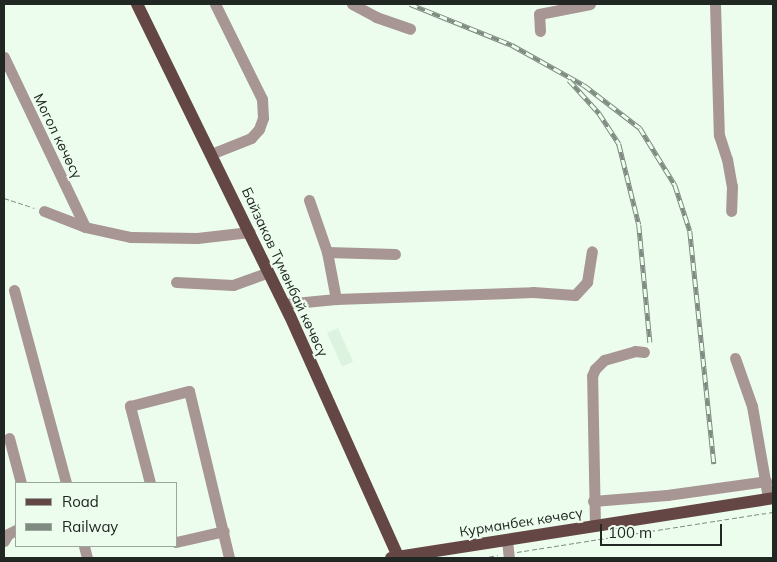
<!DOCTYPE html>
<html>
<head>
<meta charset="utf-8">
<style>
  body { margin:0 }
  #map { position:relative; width:777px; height:562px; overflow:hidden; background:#ecfdee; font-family:Mulish,sans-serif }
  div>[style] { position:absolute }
  .built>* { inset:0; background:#dcf4df; transform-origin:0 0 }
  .path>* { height:1px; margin-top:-0.5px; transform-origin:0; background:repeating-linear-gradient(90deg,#808b82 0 5px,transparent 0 7.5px) }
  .minor>* { height:11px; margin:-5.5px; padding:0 5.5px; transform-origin:5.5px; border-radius:5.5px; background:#a89694 }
  .major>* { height:12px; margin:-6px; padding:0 6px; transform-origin:6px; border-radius:6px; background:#644745 }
  .rail>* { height:4.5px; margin-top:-2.25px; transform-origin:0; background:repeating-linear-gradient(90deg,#ecfdee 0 8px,#7f8a80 0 16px); box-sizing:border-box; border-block:1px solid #7f8a80 }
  span { translate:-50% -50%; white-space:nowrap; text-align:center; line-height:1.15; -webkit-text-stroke:4.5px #ecfdee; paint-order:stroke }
  .street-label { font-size:14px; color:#212722 }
  .frame { position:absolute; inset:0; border:5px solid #212722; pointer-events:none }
  .legend { position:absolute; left:15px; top:482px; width:162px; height:65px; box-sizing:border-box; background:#ecfdee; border:1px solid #9ba79c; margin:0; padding:6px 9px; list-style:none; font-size:15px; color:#212722 }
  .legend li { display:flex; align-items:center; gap:10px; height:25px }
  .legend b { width:25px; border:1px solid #9ba79c }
  .scale { position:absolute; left:600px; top:524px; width:122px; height:22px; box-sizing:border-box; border:2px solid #212722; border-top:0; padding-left:6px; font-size:15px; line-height:18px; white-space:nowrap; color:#212722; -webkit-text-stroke:4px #ecfdee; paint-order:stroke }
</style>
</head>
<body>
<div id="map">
  <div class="built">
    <div style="left:338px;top:328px;width:37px;height:12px;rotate:66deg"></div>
  </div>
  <div class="path">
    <div style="left:4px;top:198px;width:32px;rotate:18deg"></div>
    <div style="left:517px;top:552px;width:259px;rotate:-8.9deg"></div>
    <div style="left:482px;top:558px;width:16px;rotate:-11deg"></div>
  </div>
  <div class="minor">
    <div style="left:352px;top:4px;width:27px;rotate:28deg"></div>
    <div style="left:376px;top:17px;width:36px;rotate:19deg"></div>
    <div style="left:715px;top:4px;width:131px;rotate:88.3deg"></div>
    <div style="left:719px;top:135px;width:25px;rotate:72deg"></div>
    <div style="left:727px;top:159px;width:27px;rotate:80deg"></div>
    <div style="left:732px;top:186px;width:25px;rotate:92deg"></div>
    <div style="left:540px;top:31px;width:17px;rotate:-93deg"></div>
    <div style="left:539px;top:14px;width:52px;rotate:-11.1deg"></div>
    <div style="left:4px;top:57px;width:188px;rotate:64.5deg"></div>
    <div style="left:211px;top:154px;width:43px;rotate:-21.8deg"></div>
    <div style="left:251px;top:138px;width:12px;rotate:-48deg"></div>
    <div style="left:259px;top:129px;width:12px;rotate:-70deg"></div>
    <div style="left:263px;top:118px;width:19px;rotate:-93deg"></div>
    <div style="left:262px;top:99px;width:106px;rotate:-116.3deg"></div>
    <div style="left:309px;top:200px;width:55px;rotate:70.9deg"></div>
    <div style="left:327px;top:252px;width:48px;rotate:79.2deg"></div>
    <div style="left:44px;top:211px;width:44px;rotate:21.3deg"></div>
    <div style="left:85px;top:227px;width:47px;rotate:12.3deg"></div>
    <div style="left:131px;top:237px;width:66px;rotate:0.9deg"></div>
    <div style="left:197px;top:238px;width:53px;rotate:-6.5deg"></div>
    <div style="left:327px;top:252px;width:68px;rotate:1.7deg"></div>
    <div style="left:176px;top:282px;width:57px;rotate:3deg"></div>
    <div style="left:233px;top:285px;width:37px;rotate:-20deg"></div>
    <div style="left:14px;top:290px;width:200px;rotate:74.9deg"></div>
    <div style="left:284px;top:304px;width:52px;rotate:-5.5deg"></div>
    <div style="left:336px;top:299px;width:197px;rotate:-2deg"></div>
    <div style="left:533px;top:292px;width:42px;rotate:4.1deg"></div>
    <div style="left:575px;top:295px;width:18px;rotate:-47deg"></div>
    <div style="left:587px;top:282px;width:31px;rotate:-81deg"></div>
    <div style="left:735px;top:358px;width:51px;rotate:70.5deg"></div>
    <div style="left:752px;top:406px;width:93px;rotate:80.1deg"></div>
    <div style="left:9px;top:438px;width:47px;rotate:75.1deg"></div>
    <div style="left:150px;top:483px;width:80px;rotate:-104.6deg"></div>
    <div style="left:130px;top:406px;width:61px;rotate:-14.3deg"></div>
    <div style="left:189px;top:391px;width:172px;rotate:76.5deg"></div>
    <div style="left:593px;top:501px;width:74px;rotate:-4.6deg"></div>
    <div style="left:667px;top:495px;width:100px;rotate:-8deg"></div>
    <div style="left:595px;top:526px;width:150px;rotate:-91.1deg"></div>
    <div style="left:592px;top:376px;width:8px;rotate:-67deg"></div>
    <div style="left:595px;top:369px;width:13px;rotate:-45deg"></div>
    <div style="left:604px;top:360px;width:32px;rotate:-16deg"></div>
    <div style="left:635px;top:351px;width:9px;rotate:6deg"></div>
    <div style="left:507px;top:540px;width:18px;rotate:84deg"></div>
    <div style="left:4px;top:541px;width:8px;rotate:-60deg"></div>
    <div style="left:8px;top:534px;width:9px;rotate:-27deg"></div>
    <div style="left:176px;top:542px;width:49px;rotate:-12.9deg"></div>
    <div style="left:84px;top:546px;width:12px;rotate:76deg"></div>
  </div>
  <div class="major">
    <div style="left:137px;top:4px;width:347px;rotate:63.9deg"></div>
    <div style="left:290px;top:316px;width:265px;rotate:65.8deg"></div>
    <div style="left:391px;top:558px;width:387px;rotate:-8.9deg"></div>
  </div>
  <div class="rail">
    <div style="left:410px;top:4px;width:110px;rotate:21.9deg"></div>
    <div style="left:512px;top:45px;width:82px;rotate:29.1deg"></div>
    <div style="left:584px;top:85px;width:71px;rotate:37.5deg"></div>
    <div style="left:640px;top:128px;width:67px;rotate:58.4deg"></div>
    <div style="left:675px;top:185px;width:48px;rotate:71.9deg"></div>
    <div style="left:690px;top:231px;width:234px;rotate:84.1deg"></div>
    <div style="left:569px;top:80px;width:45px;rotate:47.7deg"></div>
    <div style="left:599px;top:113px;width:37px;rotate:57deg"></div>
    <div style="left:619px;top:144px;width:83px;rotate:76.1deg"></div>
    <div style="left:639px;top:225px;width:118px;rotate:84.6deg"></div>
  </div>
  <div class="street-label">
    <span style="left:58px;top:136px;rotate:64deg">Могол көчөсү</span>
    <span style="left:285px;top:272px;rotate:65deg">Байзаков Түмөнбай көчөсү</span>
    <span style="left:521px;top:522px;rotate:-9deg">Курманбек көчөсү</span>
  </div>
  <div class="frame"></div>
  <ul class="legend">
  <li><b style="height:6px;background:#644745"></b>Road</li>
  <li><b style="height:6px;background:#7f8a80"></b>Railway</li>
  </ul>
  <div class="scale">100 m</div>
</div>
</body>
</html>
